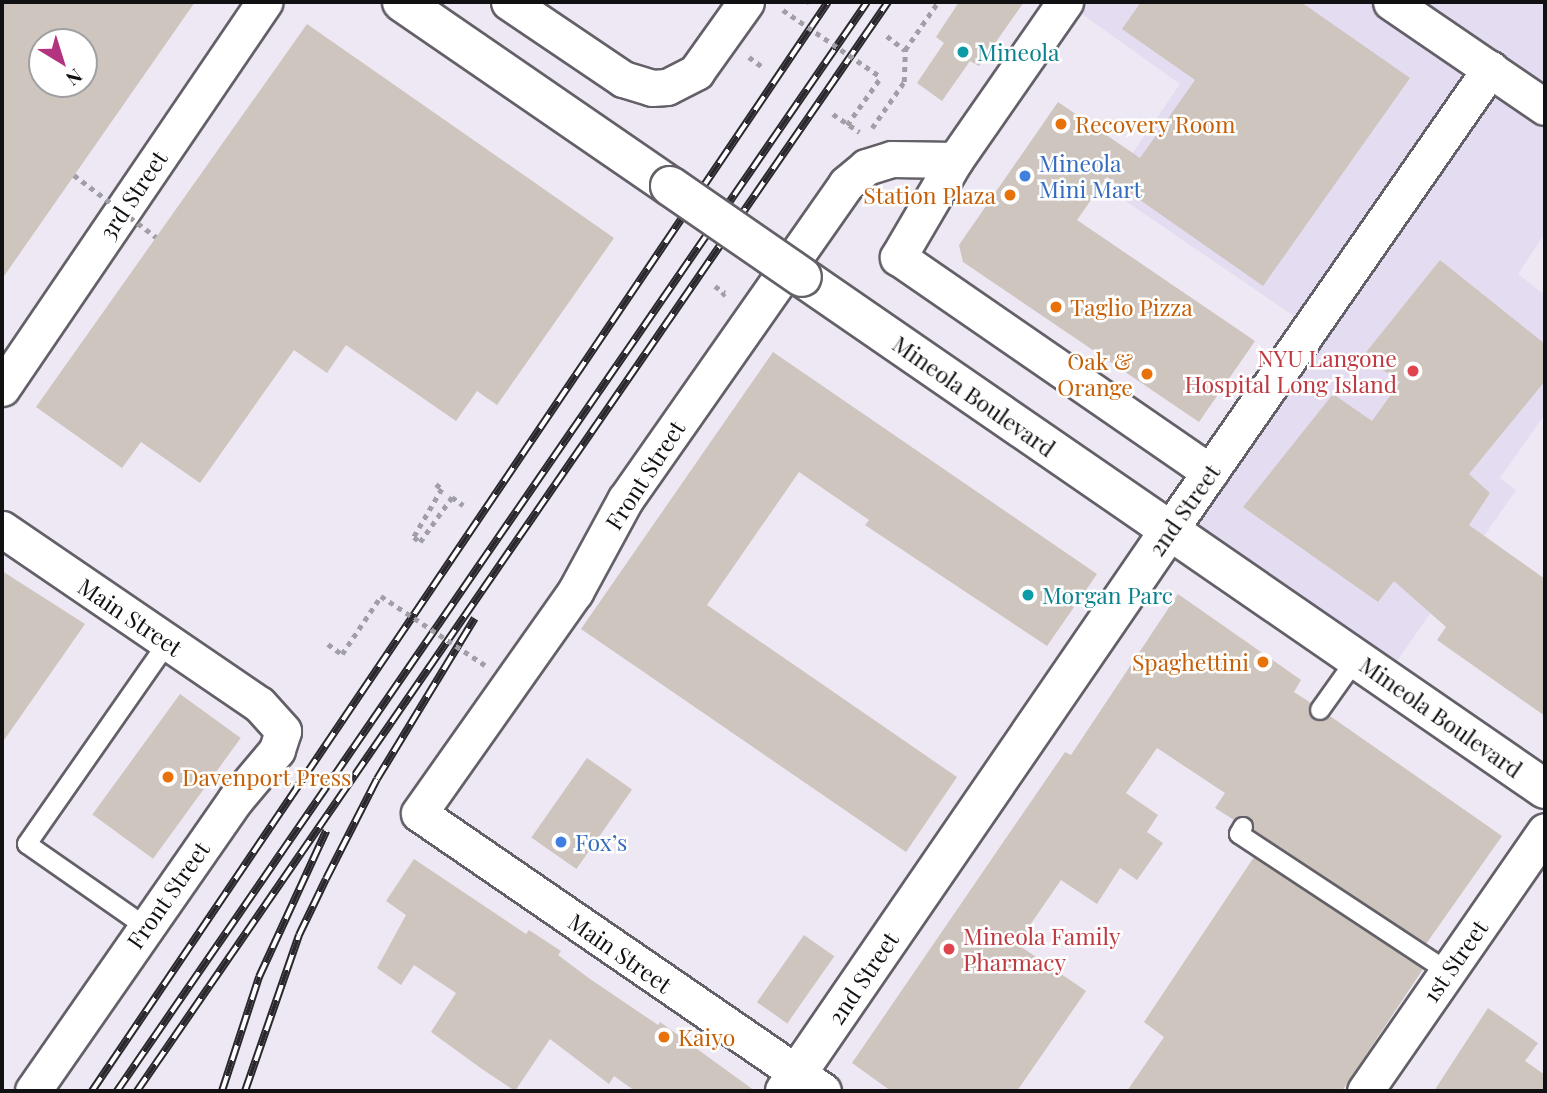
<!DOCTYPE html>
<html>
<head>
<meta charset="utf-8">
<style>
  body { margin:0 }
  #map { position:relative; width:1547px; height:1093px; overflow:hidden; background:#ede8f3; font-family:"Playfair Display",serif }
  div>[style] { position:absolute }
  .medical>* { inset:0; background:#e4ddf2 }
  .building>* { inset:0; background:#cec5be; transform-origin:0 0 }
  .path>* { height:4.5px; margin-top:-2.25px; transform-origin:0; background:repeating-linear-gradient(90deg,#a29ea6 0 5px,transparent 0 10px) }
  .roads { filter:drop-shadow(2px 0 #646068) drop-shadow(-2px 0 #646068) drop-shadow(0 2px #646068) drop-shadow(0 -2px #646068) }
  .service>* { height:18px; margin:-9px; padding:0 9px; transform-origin:9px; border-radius:9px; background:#fff }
  .minor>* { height:35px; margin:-17.5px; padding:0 17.5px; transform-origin:17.5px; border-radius:17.5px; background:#fff }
  .tertiary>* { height:38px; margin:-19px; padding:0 19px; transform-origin:19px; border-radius:19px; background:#fff }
  .secondary>* { height:38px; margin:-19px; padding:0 19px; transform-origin:19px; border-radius:19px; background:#fff }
  .rail>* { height:8px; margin-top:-4px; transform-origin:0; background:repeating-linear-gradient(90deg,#fff 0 16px,#2a282c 0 32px); box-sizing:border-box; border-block:2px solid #2a282c }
  .path-bridge>* { height:4.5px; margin-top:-2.25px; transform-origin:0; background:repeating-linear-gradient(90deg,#a29ea6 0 5px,transparent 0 10px) }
  .bridges { filter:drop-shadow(2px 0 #646068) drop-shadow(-2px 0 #646068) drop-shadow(0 2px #646068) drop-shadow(0 -2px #646068) }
  .secondary-bridge>* { height:38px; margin:-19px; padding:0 19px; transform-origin:19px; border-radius:19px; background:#fff }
  .dots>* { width:19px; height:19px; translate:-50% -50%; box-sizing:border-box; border:4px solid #fff; border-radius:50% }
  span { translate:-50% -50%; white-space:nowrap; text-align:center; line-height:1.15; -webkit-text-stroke:5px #fff; paint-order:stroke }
  .culture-label { font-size:23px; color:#0d838f }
  .left { translate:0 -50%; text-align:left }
  .food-label { font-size:23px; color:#c56008 }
  .right { translate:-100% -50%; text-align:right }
  .shop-label { font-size:23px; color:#366cbe }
  .street-label { font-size:23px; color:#111013 }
  .health-label { font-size:23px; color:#be3a42 }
  .frame { position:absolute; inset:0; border:4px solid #111013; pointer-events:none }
  .north { position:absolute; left:28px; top:28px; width:70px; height:70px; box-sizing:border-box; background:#fff; border:2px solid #a09fa1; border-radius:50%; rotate:142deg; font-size:19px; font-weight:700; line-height:28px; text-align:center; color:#111013 }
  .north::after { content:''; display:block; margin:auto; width:24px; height:32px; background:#b23380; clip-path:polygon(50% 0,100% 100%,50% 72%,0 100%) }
</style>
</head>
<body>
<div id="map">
  <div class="medical">
    <div style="clip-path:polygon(1065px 2px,1545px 2px,1545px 233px,1518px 274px,1545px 295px,1545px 414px,1500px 478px,1516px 490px,1386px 677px,1169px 531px,1310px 327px,1108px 189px,1180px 84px)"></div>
  </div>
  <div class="building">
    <div style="clip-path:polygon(evenodd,2px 2px,195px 2px,2px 279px,2px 2px,42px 42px,84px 42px,84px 84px,42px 84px,42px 42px)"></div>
    <div style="clip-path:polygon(959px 2px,1024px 2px,979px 66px,970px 61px,942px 101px,917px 83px,944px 43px,936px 37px)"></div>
    <div style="clip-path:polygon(1141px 2px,1301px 2px,1410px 78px,1263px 286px,1107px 177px,1077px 220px,1255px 341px,1199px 422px,963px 262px,959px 245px,1058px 102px,1140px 158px,1195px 80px,1122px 29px)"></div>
    <div style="clip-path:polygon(307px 24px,614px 238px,497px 405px,477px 391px,456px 421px,346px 345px,327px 373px,294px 350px,200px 483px,141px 442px,122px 468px,36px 407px)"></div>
    <div style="clip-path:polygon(1440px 260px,1545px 344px,1545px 381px,1469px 474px,1490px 493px,1469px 525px,1545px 579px,1545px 716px,1437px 640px,1446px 627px,1394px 581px,1378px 602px,1243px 507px,1333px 394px,1372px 421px,1400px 382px,1363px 356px)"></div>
    <div style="clip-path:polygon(773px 352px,1097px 574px,1047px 646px,865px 525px,869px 520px,799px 472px,707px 605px,957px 777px,906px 852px,581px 629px)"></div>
    <div style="clip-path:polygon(2px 571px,85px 624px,2px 743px)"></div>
    <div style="clip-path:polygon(1178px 594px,1301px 680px,1294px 692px,1311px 703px,1313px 719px,1320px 721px,1330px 716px,1502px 836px,1426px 944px,1254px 830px,1249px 818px,1234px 820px,1215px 808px,1225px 793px,1157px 748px,1126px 793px,1158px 815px,1147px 832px,1163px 843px,1137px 880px,1120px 868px,1097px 904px,1061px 880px,1017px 944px,1086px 991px,1017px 1091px,891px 1091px,852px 1063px,1065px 752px,1071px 755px)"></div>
    <div style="left:180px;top:694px;width:75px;height:149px;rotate:36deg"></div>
    <div style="left:587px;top:758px;width:55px;height:97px;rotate:35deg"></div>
    <div style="clip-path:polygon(1254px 857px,1423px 969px,1342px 1091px,1127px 1091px,1164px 1037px,1144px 1022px)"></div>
    <div style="clip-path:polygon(414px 859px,526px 934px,529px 930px,561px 951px,558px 955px,590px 979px,658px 1025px,660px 1022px,755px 1091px,635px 1091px,614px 1076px,609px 1084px,550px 1039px,515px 1091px,482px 1069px,431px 1032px,456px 993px,414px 965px,401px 985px,377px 968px,406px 915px,386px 901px)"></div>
    <div style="left:804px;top:935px;width:37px;height:82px;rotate:35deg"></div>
    <div style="clip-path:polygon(1488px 1008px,1538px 1043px,1525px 1061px,1545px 1075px,1545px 1091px,1434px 1091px)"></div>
  </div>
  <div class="path">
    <div style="left:809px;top:2px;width:1px;rotate:45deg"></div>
    <div style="left:887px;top:36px;width:23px;rotate:38deg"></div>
    <div style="left:749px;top:57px;width:19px;rotate:36deg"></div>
    <div style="left:833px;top:114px;width:32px;rotate:34deg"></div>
    <div style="left:847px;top:125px;width:59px;rotate:-54.7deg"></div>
    <div style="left:872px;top:128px;width:56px;rotate:-55.2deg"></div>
    <div style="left:904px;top:82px;width:32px;rotate:-88deg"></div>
    <div style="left:905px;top:50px;width:58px;rotate:-55.5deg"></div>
    <div style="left:715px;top:286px;width:12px;rotate:35deg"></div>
    <div style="left:725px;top:293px;width:4px;rotate:135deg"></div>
    <div style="left:436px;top:484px;width:8px;rotate:40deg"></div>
    <div style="left:442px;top:489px;width:56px;rotate:120.3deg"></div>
    <div style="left:414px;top:537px;width:8px;rotate:40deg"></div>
    <div style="left:420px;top:542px;width:55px;rotate:-54.6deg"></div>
    <div style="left:452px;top:497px;width:14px;rotate:36deg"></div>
    <div style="left:328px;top:644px;width:17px;rotate:36deg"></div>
    <div style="left:342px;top:654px;width:70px;rotate:-56.1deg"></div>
  </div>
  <div class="roads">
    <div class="service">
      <div style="left:1320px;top:710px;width:64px;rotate:-54.6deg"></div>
      <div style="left:1243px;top:827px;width:8px;rotate:120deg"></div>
      <div style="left:1239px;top:834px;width:250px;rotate:33.4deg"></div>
      <div style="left:146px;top:927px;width:145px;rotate:-145.1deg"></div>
      <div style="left:27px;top:844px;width:246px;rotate:-55.1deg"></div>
    </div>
    <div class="minor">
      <div style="left:509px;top:2px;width:138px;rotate:34deg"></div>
      <div style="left:623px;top:79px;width:30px;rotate:17deg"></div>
      <div style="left:652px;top:88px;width:15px;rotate:-4deg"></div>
      <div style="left:667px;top:87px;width:33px;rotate:-27deg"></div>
      <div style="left:696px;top:72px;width:86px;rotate:-54.5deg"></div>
      <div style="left:1065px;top:2px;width:193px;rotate:124.8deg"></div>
      <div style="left:955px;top:160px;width:113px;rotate:120.4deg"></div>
      <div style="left:898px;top:257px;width:379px;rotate:34.6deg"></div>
      <div style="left:1391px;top:2px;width:186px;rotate:34.3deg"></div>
      <div style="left:2px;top:388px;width:467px;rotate:-55.8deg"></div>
      <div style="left:2px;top:529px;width:311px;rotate:34.3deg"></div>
      <div style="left:259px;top:704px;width:36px;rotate:48deg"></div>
      <div style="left:283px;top:731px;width:20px;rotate:108deg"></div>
      <div style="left:277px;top:750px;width:65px;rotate:130deg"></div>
      <div style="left:235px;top:800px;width:354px;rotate:124.8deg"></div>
      <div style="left:1169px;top:531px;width:563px;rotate:-55.21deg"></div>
      <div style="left:823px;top:1091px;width:490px;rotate:-145.5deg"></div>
      <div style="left:419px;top:813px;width:271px;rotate:-54.8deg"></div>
      <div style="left:575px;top:592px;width:105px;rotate:-61.5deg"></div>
      <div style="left:625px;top:500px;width:386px;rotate:-55deg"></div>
      <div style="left:846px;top:184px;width:26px;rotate:-40deg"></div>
      <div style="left:866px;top:167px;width:27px;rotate:-17deg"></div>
      <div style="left:892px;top:159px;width:63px;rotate:0.9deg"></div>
      <div style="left:1365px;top:1091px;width:316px;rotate:-55.3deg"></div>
    </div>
    <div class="tertiary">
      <div style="left:785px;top:1091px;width:679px;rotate:-55.56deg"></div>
    </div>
    <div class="secondary">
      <div style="left:402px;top:2px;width:325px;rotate:34.5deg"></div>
      <div style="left:802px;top:277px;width:902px;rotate:34.57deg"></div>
    </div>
  </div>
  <div class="rail">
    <div style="left:92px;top:1091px;width:1314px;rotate:-55.95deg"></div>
    <div style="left:117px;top:1091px;width:1322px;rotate:-55.44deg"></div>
    <div style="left:137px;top:1091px;width:1323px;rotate:-55.41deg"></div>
    <div style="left:222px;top:1091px;width:120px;rotate:-72deg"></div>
    <div style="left:259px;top:977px;width:161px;rotate:-65.3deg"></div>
    <div style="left:245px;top:1091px;width:165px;rotate:-70.9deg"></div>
    <div style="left:299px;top:935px;width:62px;rotate:-64.3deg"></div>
    <div style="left:326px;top:879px;width:112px;rotate:-63deg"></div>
    <div style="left:377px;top:779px;width:188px;rotate:-58.7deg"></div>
  </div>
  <div class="path-bridge">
    <div style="left:783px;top:10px;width:119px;rotate:34.4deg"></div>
    <div style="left:74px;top:175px;width:103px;rotate:37.1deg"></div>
    <div style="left:381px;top:596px;width:125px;rotate:33.6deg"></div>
  </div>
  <div class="bridges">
    <div class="secondary-bridge">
      <div style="left:670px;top:186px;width:160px;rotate:34.6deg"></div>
    </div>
  </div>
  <div class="dots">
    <div style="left:963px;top:52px;background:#0f9aa8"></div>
    <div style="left:1061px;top:124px;background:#e8710a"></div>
    <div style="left:1025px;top:176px;background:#3f7fe0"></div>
    <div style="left:1010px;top:195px;background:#e8710a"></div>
    <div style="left:1056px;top:307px;background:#e8710a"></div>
    <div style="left:1413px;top:371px;background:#e0444e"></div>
    <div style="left:1147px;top:374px;background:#e8710a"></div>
    <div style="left:1028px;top:595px;background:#0f9aa8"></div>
    <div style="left:1263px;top:662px;background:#e8710a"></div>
    <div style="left:168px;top:777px;background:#e8710a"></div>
    <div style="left:561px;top:842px;background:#3f7fe0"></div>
    <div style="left:949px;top:949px;background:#e0444e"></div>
    <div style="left:664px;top:1037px;background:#e8710a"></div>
  </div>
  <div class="culture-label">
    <span class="left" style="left:977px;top:52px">Mineola</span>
    <span class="left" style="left:1042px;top:595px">Morgan Parc</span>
  </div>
  <div class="food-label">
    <span class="left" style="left:1075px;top:124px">Recovery Room</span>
    <span class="right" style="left:996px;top:195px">Station Plaza</span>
    <span class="left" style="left:1070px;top:307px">Taglio Pizza</span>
    <span class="right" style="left:1133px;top:374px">Oak &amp;<br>Orange</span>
    <span class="right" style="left:1249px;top:662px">Spaghettini</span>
    <span class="left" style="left:182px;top:777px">Davenport Press</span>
    <span class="left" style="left:678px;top:1037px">Kaiyo</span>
  </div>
  <div class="shop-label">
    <span class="left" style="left:1039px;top:176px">Mineola<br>Mini Mart</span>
    <span class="left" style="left:575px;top:842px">Fox’s</span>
  </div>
  <div class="street-label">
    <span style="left:133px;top:195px;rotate:-56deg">3rd Street</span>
    <span style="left:974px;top:396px;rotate:35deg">Mineola Boulevard</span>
    <span style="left:645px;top:475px;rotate:-57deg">Front Street</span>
    <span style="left:1184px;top:510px;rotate:-55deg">2nd Street</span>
    <span style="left:130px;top:617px;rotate:34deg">Main Street</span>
    <span style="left:1441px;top:717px;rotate:35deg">Mineola Boulevard</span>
    <span style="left:168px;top:895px;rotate:-55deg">Front Street</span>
    <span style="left:620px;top:953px;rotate:35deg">Main Street</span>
    <span style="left:1455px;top:961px;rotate:-55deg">1st Street</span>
    <span style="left:863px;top:978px;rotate:-56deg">2nd Street</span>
  </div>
  <div class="health-label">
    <span class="right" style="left:1397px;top:371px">NYU Langone<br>Hospital Long Island</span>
    <span class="left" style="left:963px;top:949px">Mineola Family<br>Pharmacy</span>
  </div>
  <div class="frame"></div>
  <div class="north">N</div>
</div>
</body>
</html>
